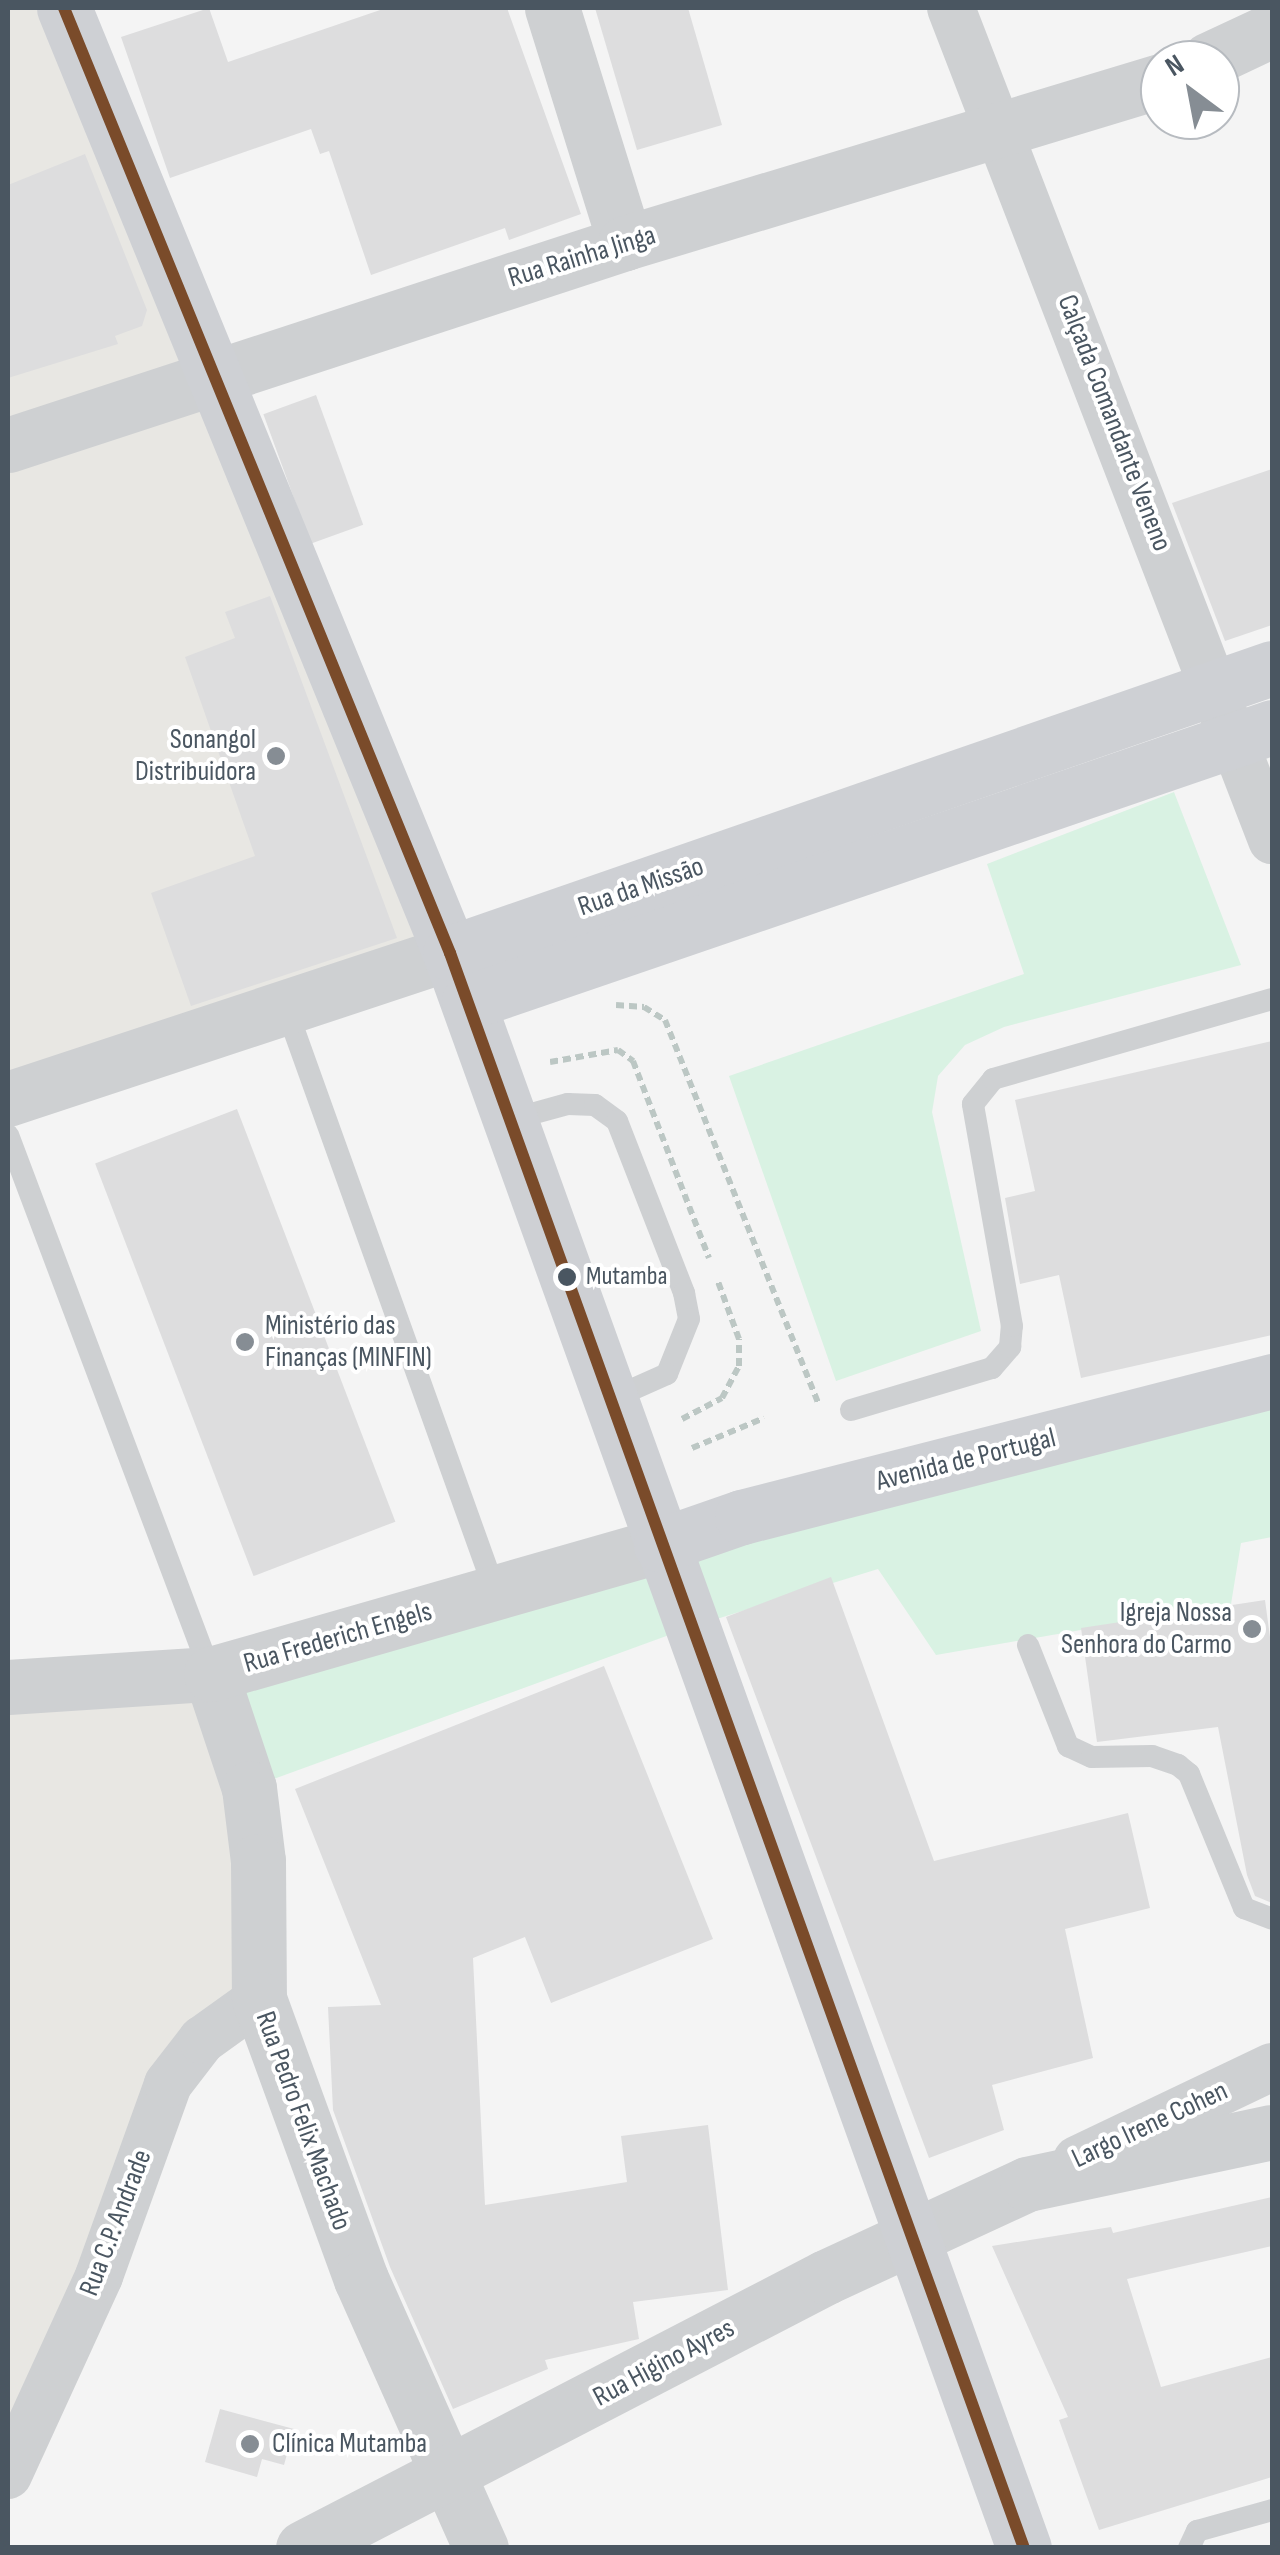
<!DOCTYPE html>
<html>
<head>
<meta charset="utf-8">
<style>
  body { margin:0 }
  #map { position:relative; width:1280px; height:2555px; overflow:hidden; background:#f4f4f4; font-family:"Sofia Sans Condensed",sans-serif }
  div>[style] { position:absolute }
  .commercial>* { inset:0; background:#e8e7e3 }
  .green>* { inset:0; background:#d9f2e3 }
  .building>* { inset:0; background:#ddddde; transform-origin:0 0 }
  .path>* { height:6px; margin-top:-3px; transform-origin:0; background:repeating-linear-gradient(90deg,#bcc7c4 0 8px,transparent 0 13px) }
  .service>* { height:22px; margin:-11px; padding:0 11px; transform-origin:11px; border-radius:11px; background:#ced0d2 }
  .minor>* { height:48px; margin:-24px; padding:0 24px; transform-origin:24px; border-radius:24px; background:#ced0d2 }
  .tertiary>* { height:55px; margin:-27.5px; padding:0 27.5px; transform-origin:27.5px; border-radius:27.5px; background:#ced0d2 }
  .secondary>* { height:55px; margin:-27.5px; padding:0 27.5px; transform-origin:27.5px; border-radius:27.5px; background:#ced0d4 }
  .bus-1>* { height:12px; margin:-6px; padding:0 6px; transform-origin:6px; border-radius:6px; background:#7a4b2a }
  .dots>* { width:28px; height:28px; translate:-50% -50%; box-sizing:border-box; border:5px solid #fff; border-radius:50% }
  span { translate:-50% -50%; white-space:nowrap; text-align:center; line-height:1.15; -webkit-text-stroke:8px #fff; paint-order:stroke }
  .bus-label { font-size:26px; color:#4a5661 }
  .left { translate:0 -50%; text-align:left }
  .street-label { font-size:28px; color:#4a5661 }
  .poi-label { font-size:28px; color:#4a5661 }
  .right { translate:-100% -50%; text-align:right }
  .frame { position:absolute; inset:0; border:10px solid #4a5661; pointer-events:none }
  .north { position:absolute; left:1140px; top:40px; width:100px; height:100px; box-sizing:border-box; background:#fff; border:2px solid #b7bbc0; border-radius:50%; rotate:328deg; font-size:28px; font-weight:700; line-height:40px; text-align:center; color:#4a5661 }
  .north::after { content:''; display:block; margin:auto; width:35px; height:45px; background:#868d94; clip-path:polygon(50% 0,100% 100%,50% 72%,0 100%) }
</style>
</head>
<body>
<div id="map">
  <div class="commercial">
    <div style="clip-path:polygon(8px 8px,67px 8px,450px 953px,8px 1099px)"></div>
    <div style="clip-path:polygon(211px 1674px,259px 1999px,202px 2040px,8px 2475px,8px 1687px)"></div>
  </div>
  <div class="green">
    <div style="clip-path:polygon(1174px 792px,1241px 965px,1004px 1027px,965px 1045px,938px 1076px,932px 1112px,981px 1331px,836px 1381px,729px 1076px,1024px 974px,987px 864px)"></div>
    <div style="clip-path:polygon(1272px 1382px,1272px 1537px,1241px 1543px,1231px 1604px,936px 1655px,878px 1569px,691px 1627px,249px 1788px,211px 1674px)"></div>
  </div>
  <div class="building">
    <div style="clip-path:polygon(209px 8px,228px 62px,386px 8px,507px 8px,581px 214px,509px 240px,505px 228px,371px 275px,329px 151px,320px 154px,311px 129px,170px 178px,121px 37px)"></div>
    <div style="clip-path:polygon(595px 8px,688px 8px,722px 125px,637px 150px)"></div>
    <div style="clip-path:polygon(85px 154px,147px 310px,142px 326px,115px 336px,118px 344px,8px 378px,8px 185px)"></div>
    <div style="left:316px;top:395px;width:138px;height:56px;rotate:70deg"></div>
    <div style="clip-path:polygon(1272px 469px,1272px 625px,1225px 641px,1172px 503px)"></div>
    <div style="clip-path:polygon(270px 596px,397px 938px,191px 1006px,151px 893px,255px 856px,185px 657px,235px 638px,225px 612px)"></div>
    <div style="clip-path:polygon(1272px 1041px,1272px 1335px,1081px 1378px,1059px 1275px,1020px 1284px,1005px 1198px,1035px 1191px,1015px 1100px)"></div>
    <div style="left:237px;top:1109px;width:442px;height:152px;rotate:69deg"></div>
    <div style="clip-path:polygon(831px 1577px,934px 1861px,1128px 1813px,1150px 1908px,1065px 1929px,1093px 2058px,992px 2085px,1004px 2130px,929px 2158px,726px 1617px)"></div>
    <div style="clip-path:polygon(1265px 1600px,1272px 1652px,1272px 1903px,1255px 1896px,1247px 1875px,1218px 1727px,1097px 1742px,1081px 1628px)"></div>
    <div style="clip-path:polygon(604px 1666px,713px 1939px,551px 2003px,525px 1937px,473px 1958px,485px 2205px,627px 2182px,621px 2136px,708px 2125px,728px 2290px,633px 2302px,639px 2339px,545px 2360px,548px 2369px,453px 2409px,390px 2267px,333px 2110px,328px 2007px,381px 2005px,295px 1789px)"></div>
    <div style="clip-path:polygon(1272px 2197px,1272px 2246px,1127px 2279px,1161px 2387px,1272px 2357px,1272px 2477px,1099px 2530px,1059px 2420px,1068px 2417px,992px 2246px,1111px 2227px,1113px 2233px)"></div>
    <div style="clip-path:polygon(220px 2409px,294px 2429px,284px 2465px,262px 2459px,257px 2477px,205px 2462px)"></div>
  </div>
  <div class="path">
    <div style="left:616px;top:1005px;width:28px;rotate:4deg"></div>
    <div style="left:644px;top:1007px;width:25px;rotate:32deg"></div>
    <div style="left:665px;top:1020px;width:415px;rotate:68.2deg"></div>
    <div style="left:550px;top:1062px;width:69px;rotate:-10deg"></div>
    <div style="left:618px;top:1050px;width:19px;rotate:36deg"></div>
    <div style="left:633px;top:1061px;width:211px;rotate:68.9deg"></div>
    <div style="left:682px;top:1419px;width:45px;rotate:-27.7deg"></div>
    <div style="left:722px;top:1398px;width:36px;rotate:-62deg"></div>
    <div style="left:739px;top:1366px;width:27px;rotate:-90deg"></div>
    <div style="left:739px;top:1339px;width:64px;rotate:-110.1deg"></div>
    <div style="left:692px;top:1448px;width:78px;rotate:-22.6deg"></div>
  </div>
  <div class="service">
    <div style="left:286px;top:1008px;width:622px;rotate:70.28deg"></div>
    <div style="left:513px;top:1119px;width:57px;rotate:-15.3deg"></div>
    <div style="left:568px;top:1104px;width:27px;rotate:2deg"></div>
    <div style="left:595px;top:1105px;width:27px;rotate:36deg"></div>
    <div style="left:617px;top:1121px;width:185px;rotate:68.7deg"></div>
    <div style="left:684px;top:1293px;width:26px;rotate:79deg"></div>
    <div style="left:689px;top:1319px;width:59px;rotate:111.8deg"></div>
    <div style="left:667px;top:1374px;width:59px;rotate:156deg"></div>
    <div style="left:8px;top:1135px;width:576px;rotate:69.36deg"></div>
    <div style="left:851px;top:1410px;width:147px;rotate:-16.6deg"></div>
    <div style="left:992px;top:1368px;width:28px;rotate:-49deg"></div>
    <div style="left:1010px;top:1347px;width:21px;rotate:-85deg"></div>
    <div style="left:1012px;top:1326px;width:225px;rotate:-100deg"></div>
    <div style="left:973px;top:1104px;width:32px;rotate:-51deg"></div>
    <div style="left:993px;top:1079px;width:290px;rotate:-16deg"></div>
    <div style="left:1028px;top:1645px;width:109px;rotate:68.4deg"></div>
    <div style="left:1068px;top:1746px;width:26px;rotate:25deg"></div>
    <div style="left:1092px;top:1757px;width:60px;rotate:-1deg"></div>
    <div style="left:1152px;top:1756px;width:28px;rotate:19deg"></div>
    <div style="left:1178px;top:1765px;width:14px;rotate:39deg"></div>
    <div style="left:1189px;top:1774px;width:145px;rotate:67.7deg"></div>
    <div style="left:1244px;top:1908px;width:30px;rotate:21deg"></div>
    <div style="left:1189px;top:2548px;width:19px;rotate:-65deg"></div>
    <div style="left:1197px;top:2531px;width:78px;rotate:-15.6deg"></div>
  </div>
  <div class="minor">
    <div style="left:951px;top:8px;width:892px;rotate:68.9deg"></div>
    <div style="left:1077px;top:2160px;width:216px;rotate:-25.5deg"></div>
    <div style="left:8px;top:2475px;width:219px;rotate:-65.4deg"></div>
    <div style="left:99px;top:2276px;width:204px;rotate:-70.2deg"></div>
    <div style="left:168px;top:2084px;width:56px;rotate:-52.3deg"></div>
    <div style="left:202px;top:2040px;width:70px;rotate:-35.7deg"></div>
  </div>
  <div class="tertiary">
    <div style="left:552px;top:8px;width:246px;rotate:72.7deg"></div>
    <div style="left:1208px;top:60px;width:71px;rotate:-25.1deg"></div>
    <div style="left:8px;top:445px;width:649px;rotate:-18.13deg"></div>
    <div style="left:625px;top:243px;width:559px;rotate:-16.85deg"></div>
    <div style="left:8px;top:1099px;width:465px;rotate:-18.3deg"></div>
    <div style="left:211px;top:1674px;width:120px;rotate:71.6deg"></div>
    <div style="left:249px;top:1788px;width:74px;rotate:83deg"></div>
    <div style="left:258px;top:1861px;width:138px;rotate:89.6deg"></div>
    <div style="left:259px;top:1999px;width:298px;rotate:70deg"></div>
    <div style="left:361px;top:2279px;width:295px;rotate:66deg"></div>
    <div style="left:8px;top:1687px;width:203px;rotate:-3.7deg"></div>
    <div style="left:211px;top:1674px;width:468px;rotate:-16deg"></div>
    <div style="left:303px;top:2548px;width:589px;rotate:-27.39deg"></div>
    <div style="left:826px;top:2277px;width:221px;rotate:-24.8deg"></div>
    <div style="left:1027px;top:2184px;width:250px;rotate:-12deg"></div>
  </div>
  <div class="secondary">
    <div style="left:64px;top:8px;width:1021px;rotate:67.78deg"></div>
    <div style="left:450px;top:953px;width:1695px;rotate:70.21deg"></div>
    <div style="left:450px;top:953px;width:870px;rotate:-19.12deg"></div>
    <div style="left:469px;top:1002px;width:849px;rotate:-18.9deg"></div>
    <div style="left:661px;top:1545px;width:86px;rotate:-19.1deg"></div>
    <div style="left:742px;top:1517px;width:547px;rotate:-14.39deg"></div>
  </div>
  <div class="bus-1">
    <div style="left:64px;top:8px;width:1021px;rotate:67.78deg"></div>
    <div style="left:450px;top:953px;width:1695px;rotate:70.21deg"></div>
  </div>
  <div class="dots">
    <div style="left:276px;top:756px;background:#868d94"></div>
    <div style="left:567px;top:1277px;background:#4a5661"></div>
    <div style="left:245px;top:1342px;background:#868d94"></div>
    <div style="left:1252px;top:1629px;background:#868d94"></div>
    <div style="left:250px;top:2444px;background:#868d94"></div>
  </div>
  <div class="bus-label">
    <span class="left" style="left:586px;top:1277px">Mutamba</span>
  </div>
  <div class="street-label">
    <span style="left:582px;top:257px;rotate:-17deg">Rua Rainha Jinga</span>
    <span style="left:1114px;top:423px;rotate:69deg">Calçada Comandante Veneno</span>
    <span style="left:641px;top:887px;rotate:-19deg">Rua da Missão</span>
    <span style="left:966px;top:1460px;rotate:-14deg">Avenida de Portugal</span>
    <span style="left:338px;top:1638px;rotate:-16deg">Rua Frederich Engels</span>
    <span style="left:303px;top:2121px;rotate:70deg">Rua Pedro Felix Machado</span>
    <span style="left:1150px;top:2125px;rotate:-25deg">Largo Irene Cohen</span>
    <span style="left:116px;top:2223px;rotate:-69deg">Rua C.P. Andrade</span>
    <span style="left:664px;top:2363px;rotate:-28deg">Rua Higino Ayres</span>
  </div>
  <div class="poi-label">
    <span class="right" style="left:256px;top:756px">Sonangol<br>Distribuidora</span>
    <span class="left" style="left:265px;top:1342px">Ministério das<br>Finanças (MINFIN)</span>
    <span class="right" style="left:1232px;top:1629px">Igreja Nossa<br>Senhora do Carmo</span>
    <span class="left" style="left:272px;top:2444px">Clínica Mutamba</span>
  </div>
  <div class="frame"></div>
  <div class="north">N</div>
</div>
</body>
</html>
